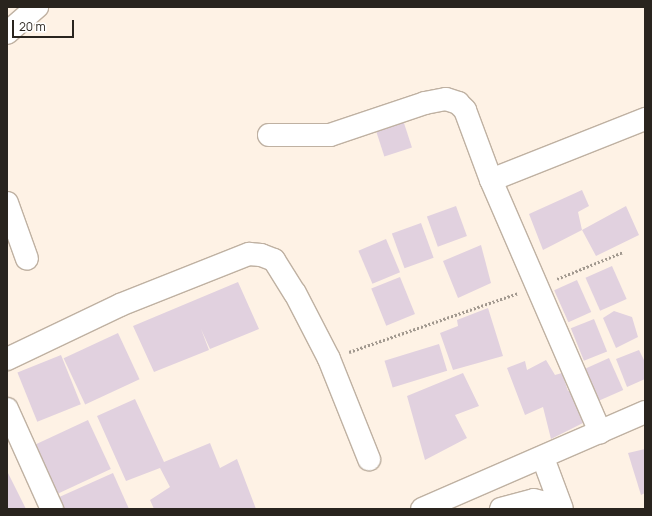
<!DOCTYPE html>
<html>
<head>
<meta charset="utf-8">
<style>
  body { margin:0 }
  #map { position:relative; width:652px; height:516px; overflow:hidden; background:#fef2e5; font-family:Manrope,sans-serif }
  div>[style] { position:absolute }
  .building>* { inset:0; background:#e1d1df; transform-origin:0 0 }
  .path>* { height:2.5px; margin-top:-1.25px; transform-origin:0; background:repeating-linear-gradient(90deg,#a2998f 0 2px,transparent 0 4px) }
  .roads { filter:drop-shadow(1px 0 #bfb1a2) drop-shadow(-1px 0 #bfb1a2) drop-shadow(0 1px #bfb1a2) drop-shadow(0 -1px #bfb1a2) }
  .minor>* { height:22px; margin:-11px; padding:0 11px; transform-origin:11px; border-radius:11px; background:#fff }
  span { translate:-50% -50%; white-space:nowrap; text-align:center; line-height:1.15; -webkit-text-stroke:3.5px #fff; paint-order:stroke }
  .frame { position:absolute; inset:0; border:8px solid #29241e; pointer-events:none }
  .scale { position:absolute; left:12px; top:20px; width:62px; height:18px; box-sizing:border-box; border:2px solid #29241e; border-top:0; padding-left:5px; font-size:12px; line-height:14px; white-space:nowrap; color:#29241e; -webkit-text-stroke:3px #fff; paint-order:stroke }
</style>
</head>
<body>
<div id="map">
  <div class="building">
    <div style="left:403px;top:120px;width:29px;height:29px;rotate:72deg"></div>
    <div style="clip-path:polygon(582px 190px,589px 206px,578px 212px,582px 230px,626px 206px,639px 235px,596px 256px,582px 230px,543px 250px,529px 214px)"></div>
    <div style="left:456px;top:206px;width:32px;height:31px;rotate:70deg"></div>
    <div style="left:421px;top:223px;width:37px;height:31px;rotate:70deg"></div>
    <div style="left:386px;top:239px;width:36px;height:30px;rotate:67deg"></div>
    <div style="clip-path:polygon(481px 245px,491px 283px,458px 298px,443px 261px)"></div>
    <div style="left:612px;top:266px;width:36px;height:29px;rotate:66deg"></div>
    <div style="left:400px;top:277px;width:40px;height:31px;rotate:68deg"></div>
    <div style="left:577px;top:280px;width:35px;height:25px;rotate:66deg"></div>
    <div style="clip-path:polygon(238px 282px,259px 329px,210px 349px,201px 329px,209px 350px,154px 372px,133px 326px)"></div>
    <div style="clip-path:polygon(488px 308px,503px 356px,453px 370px,440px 333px,458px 326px,457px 320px)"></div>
    <div style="clip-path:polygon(614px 311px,632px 317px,638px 337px,616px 348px,603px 318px)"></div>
    <div style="left:594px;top:319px;width:35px;height:25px;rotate:68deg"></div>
    <div style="left:118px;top:333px;width:51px;height:60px;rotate:65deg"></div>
    <div style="left:439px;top:344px;width:28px;height:57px;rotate:73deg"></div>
    <div style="clip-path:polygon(639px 350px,645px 362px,645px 379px,627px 387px,616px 359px)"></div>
    <div style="left:61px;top:355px;width:53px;height:47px;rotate:68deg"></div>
    <div style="left:609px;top:358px;width:35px;height:28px;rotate:66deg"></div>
    <div style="clip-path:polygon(546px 360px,555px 375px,562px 373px,568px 391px,574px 390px,585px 422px,551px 439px,543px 407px,525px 415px,507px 368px,525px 361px,527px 370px)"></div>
    <div style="clip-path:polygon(463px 373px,479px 406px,455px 415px,467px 438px,425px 460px,407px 396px)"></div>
    <div style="clip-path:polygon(135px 399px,164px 462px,210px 443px,220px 468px,237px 459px,256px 509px,154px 509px,150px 500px,170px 487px,160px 468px,126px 481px,97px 416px)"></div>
    <div style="left:88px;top:420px;width:54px;height:61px;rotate:65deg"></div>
    <div style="clip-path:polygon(645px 449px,645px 493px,641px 495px,628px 453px)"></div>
    <div style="clip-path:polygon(7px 471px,26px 509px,7px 509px)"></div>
    <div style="clip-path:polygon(113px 473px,129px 509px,62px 509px,57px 498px)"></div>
  </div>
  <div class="path">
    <div style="left:557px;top:279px;width:71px;rotate:-22.2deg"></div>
    <div style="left:349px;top:352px;width:179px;rotate:-19.2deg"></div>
  </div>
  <div class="roads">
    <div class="minor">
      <div style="left:7px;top:33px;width:40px;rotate:-41deg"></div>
      <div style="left:269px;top:135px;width:61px"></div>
      <div style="left:330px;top:135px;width:100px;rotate:-18.6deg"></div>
      <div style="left:425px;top:103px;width:21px;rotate:-11deg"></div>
      <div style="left:446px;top:99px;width:13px;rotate:18deg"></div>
      <div style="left:458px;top:103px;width:10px;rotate:45deg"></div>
      <div style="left:465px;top:110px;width:75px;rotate:69.6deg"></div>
      <div style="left:491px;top:180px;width:275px;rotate:66.6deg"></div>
      <div style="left:491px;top:180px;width:166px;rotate:-21.6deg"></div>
      <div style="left:7px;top:203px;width:59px;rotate:70.3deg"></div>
      <div style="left:7px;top:359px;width:125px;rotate:-25.5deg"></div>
      <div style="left:120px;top:305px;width:139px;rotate:-21.6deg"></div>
      <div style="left:249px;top:254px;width:12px;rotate:5deg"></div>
      <div style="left:261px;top:255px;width:14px;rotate:21deg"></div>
      <div style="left:274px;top:260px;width:39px;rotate:58deg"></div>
      <div style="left:295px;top:293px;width:74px;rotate:62.7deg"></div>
      <div style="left:329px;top:359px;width:108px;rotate:68.2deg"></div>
      <div style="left:7px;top:409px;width:110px;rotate:65.8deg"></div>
      <div style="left:543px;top:458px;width:54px;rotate:69.6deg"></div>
      <div style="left:422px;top:509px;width:243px;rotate:-23.5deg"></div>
      <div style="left:501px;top:509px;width:34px;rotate:-15deg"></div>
      <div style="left:534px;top:500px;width:7px;rotate:16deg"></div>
      <div style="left:541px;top:502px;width:9px;rotate:54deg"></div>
    </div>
  </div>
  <div class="frame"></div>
  <div class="scale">20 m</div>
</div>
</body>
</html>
